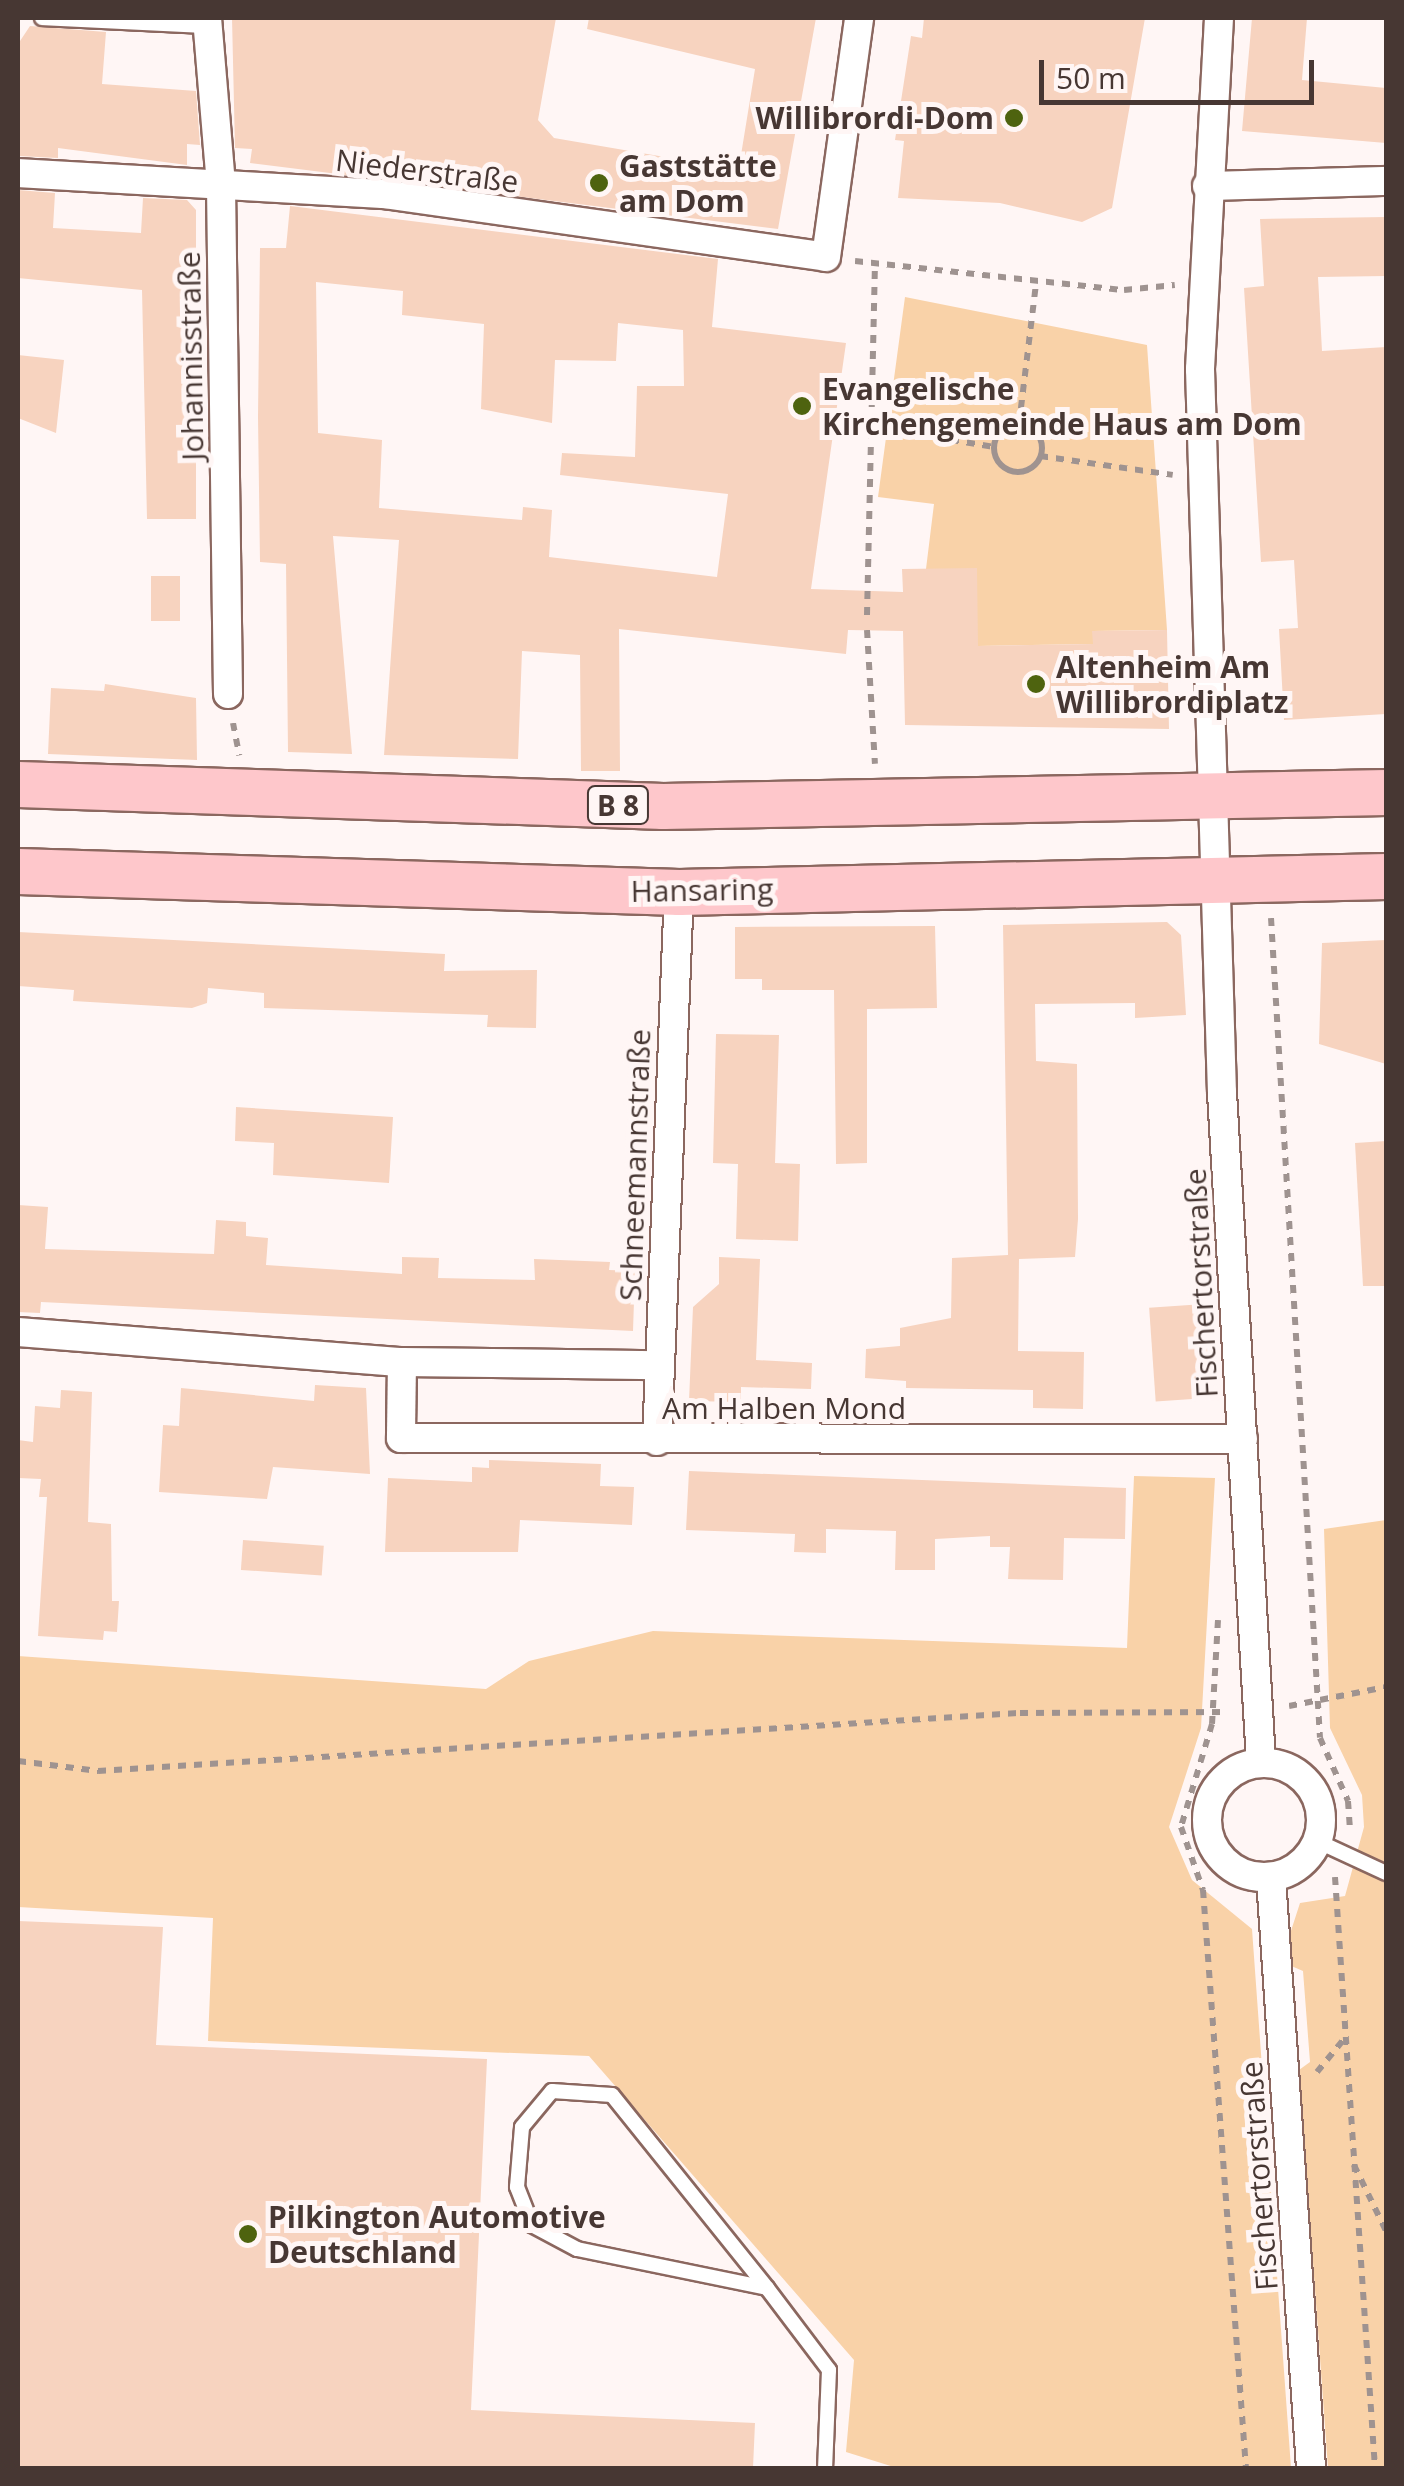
<!DOCTYPE html>
<html>
<head>
<meta charset="utf-8">
<style>
  body { margin:0 }
  #map { position:relative; width:1404px; height:2486px; overflow:hidden; background:#fff6f5; font-family:"Open Sans",sans-serif }
  div>[style] { position:absolute }
  .green>* { inset:0; background:#f9d2a8 }
  .building>* { inset:0; background:#f7d3bf; transform-origin:0 0 }
  .path>* { height:6px; margin-top:-3px; transform-origin:0; background:repeating-linear-gradient(90deg,#9f9390 0 8px,transparent 0 16px) }
  .path>.ring { margin:-3px; padding:0; box-sizing:content-box; background:none; border:6px solid #9f9390; border-radius:50% }
  .roads { filter:drop-shadow(2px 0 #8b675f) drop-shadow(-2px 0 #8b675f) drop-shadow(0 2px #8b675f) drop-shadow(0 -2px #8b675f) }
  .lane>* { height:14px; margin:-7px; padding:0 7px; transform-origin:7px; border-radius:7px; background:#fff }
  .street>* { height:28px; margin:-14px; padding:0 14px; transform-origin:14px; border-radius:14px; background:#fff }
  .street>.ring { margin:-14px; padding:0; box-sizing:content-box; background:none; border:28px solid #fff; border-radius:50% }
  .primary>* { height:45px; margin:-22.5px; padding:0 22.5px; transform-origin:22.5px; border-radius:22.5px; background:#fec7cb }
  .dots>* { width:28px; height:28px; translate:-50% -50%; box-sizing:border-box; border:5px solid #fff6f5; border-radius:50% }
  span { translate:-50% -50%; white-space:nowrap; text-align:center; line-height:1.15; -webkit-text-stroke:10px #fff6f5; paint-order:stroke }
  .shield-label span { padding:2px 8px; background:#fff6f5; border:2px solid; border-radius:8px; -webkit-text-stroke-width:0 }
  .shield-label { font-size:28px; color:#473733; font-weight:700 }
  .poi-label { font-size:30px; color:#473733; font-weight:700 }
  .right { translate:-100% -50%; text-align:right }
  .left { translate:0 -50%; text-align:left }
  .street-label { font-size:30px; color:#473733 }
  .frame { position:absolute; inset:0; border:20px solid #473733; pointer-events:none }
  .scale { position:absolute; left:1039px; top:60px; width:275px; height:45px; box-sizing:border-box; border:5px solid #473733; border-top:0; padding-left:12px; font-size:30px; line-height:35px; white-space:nowrap; color:#473733; -webkit-text-stroke:8px #fff6f5; paint-order:stroke }
</style>
</head>
<body>
<div id="map">
  <div class="green">
    <div style="clip-path:polygon(905px 297px,1147px 345px,1167px 630px,1093px 631px,1093px 644px,978px 646px,926px 569px,934px 504px,878px 497px)"></div>
    <div style="clip-path:polygon(1134px 1476px,1215px 1478px,1201px 1728px,1169px 1827px,1192px 1880px,1252px 1929px,1291px 2468px,897px 2468px,846px 2452px,854px 2360px,589px 2056px,208px 2041px,213px 1918px,18px 1907px,18px 1656px,486px 1689px,529px 1661px,653px 1631px,1127px 1648px)"></div>
    <div style="clip-path:polygon(1386px 1520px,1386px 2468px,1328px 2468px,1299px 2070px,1310px 2062px,1303px 1971px,1289px 1965px,1289px 1937px,1300px 1903px,1345px 1896px,1364px 1827px,1362px 1795px,1330px 1728px,1324px 1529px)"></div>
  </div>
  <div class="building">
    <div style="clip-path:polygon(232px 18px,556px 18px,538px 120px,554px 138px,723px 167px,725px 153px,741px 155px,755px 69px,587px 29px,589px 18px,816px 18px,778px 229px,250px 163px,252px 149px,235px 148px)"></div>
    <div style="clip-path:polygon(924px 18px,1145px 18px,1112px 208px,1082px 222px,1000px 203px,898px 198px,904px 141px,895px 140px,911px 36px,922px 38px)"></div>
    <div style="clip-path:polygon(1252px 18px,1307px 18px,1302px 80px,1386px 88px,1386px 143px,1242px 131px)"></div>
    <div style="clip-path:polygon(30px 26px,106px 32px,102px 84px,196px 91px,200px 145px,187px 144px,187px 165px,58px 148px,58px 158px,18px 156px,18px 44px)"></div>
    <div style="clip-path:polygon(18px 190px,55px 193px,53px 228px,141px 233px,143px 198px,187px 200px,196px 210px,196px 519px,147px 519px,142px 290px,18px 278px)"></div>
    <div style="clip-path:polygon(evenodd,290px 206px,718px 259px,712px 327px,846px 343px,811px 589px,903px 592px,902px 569px,977px 568px,978px 646px,1093px 644px,1092px 631px,1167px 630px,1169px 729px,905px 725px,903px 631px,848px 630px,846px 654px,619px 629px,620px 771px,581px 771px,580px 655px,522px 651px,518px 759px,384px 755px,399px 540px,333px 536px,352px 754px,288px 752px,286px 564px,260px 562px,258px 417px,260px 248px,286px 248px,290px 206px,316px 282px,403px 291px,402px 315px,484px 324px,481px 409px,552px 423px,555px 360px,616px 361px,618px 323px,683px 330px,684px 386px,637px 386px,635px 457px,562px 453px,560px 475px,728px 494px,717px 577px,549px 557px,552px 510px,523px 507px,522px 520px,379px 508px,382px 440px,318px 433px,316px 282px)"></div>
    <div style="clip-path:polygon(1386px 217px,1386px 276px,1318px 277px,1322px 351px,1386px 347px,1386px 714px,1284px 720px,1279px 629px,1298px 628px,1294px 560px,1261px 562px,1244px 288px,1264px 286px,1260px 219px)"></div>
    <div style="clip-path:polygon(18px 355px,64px 360px,56px 433px,18px 418px)"></div>
    <div style="left:151px;top:576px;width:29px;height:45px"></div>
    <div style="clip-path:polygon(105px 684px,196px 698px,197px 760px,48px 754px,51px 688px,104px 691px)"></div>
    <div style="clip-path:polygon(1167px 922px,1181px 935px,1186px 1015px,1135px 1018px,1135px 1003px,1035px 1004px,1036px 1061px,1077px 1064px,1078px 1219px,1075px 1257px,1019px 1259px,1018px 1351px,1084px 1352px,1083px 1409px,1033px 1408px,1033px 1390px,906px 1388px,906px 1381px,865px 1378px,866px 1349px,900px 1346px,900px 1328px,951px 1318px,952px 1258px,1008px 1255px,1003px 925px)"></div>
    <div style="clip-path:polygon(935px 926px,937px 1008px,867px 1009px,867px 1163px,836px 1164px,834px 990px,762px 990px,762px 979px,735px 979px,735px 927px)"></div>
    <div style="clip-path:polygon(18px 932px,445px 954px,444px 971px,537px 970px,536px 1028px,487px 1027px,488px 1015px,264px 1008px,264px 993px,208px 988px,207px 1003px,192px 1008px,73px 1001px,74px 990px,18px 986px)"></div>
    <div style="clip-path:polygon(1386px 940px,1386px 1064px,1319px 1044px,1322px 943px)"></div>
    <div style="clip-path:polygon(716px 1034px,779px 1035px,775px 1163px,800px 1164px,798px 1241px,736px 1239px,738px 1164px,713px 1163px)"></div>
    <div style="clip-path:polygon(236px 1107px,393px 1117px,389px 1183px,273px 1175px,274px 1143px,235px 1141px)"></div>
    <div style="clip-path:polygon(1386px 1141px,1386px 1286px,1363px 1286px,1355px 1143px)"></div>
    <div style="clip-path:polygon(18px 1205px,48px 1207px,45px 1249px,214px 1254px,216px 1220px,246px 1222px,246px 1236px,268px 1238px,266px 1265px,402px 1274px,402px 1257px,439px 1258px,438px 1278px,535px 1280px,534px 1259px,610px 1262px,609px 1270px,635px 1271px,633px 1331px,41px 1302px,40px 1313px,18px 1312px)"></div>
    <div style="clip-path:polygon(719px 1257px,760px 1259px,756px 1360px,812px 1363px,811px 1389px,741px 1387px,741px 1402px,689px 1401px,693px 1307px,719px 1284px)"></div>
    <div style="left:1204px;top:1304px;width:94px;height:55px;rotate:86deg"></div>
    <div style="clip-path:polygon(315px 1385px,366px 1388px,370px 1474px,273px 1467px,267px 1499px,159px 1492px,163px 1425px,179px 1426px,181px 1388px,314px 1401px)"></div>
    <div style="clip-path:polygon(61px 1390px,92px 1392px,88px 1522px,111px 1524px,112px 1601px,119px 1601px,117px 1632px,104px 1631px,103px 1640px,38px 1636px,47px 1497px,39px 1497px,41px 1479px,18px 1478px,18px 1440px,33px 1442px,35px 1406px,60px 1408px)"></div>
    <div style="clip-path:polygon(489px 1460px,601px 1464px,600px 1486px,634px 1487px,632px 1525px,520px 1520px,518px 1552px,385px 1552px,388px 1478px,472px 1482px,472px 1467px,489px 1468px)"></div>
    <div style="clip-path:polygon(689px 1471px,1126px 1488px,1125px 1539px,1064px 1538px,1063px 1580px,1008px 1579px,1010px 1547px,990px 1547px,990px 1536px,935px 1539px,935px 1570px,895px 1570px,896px 1531px,826px 1529px,826px 1553px,794px 1552px,795px 1534px,686px 1530px)"></div>
    <div style="left:243px;top:1540px;width:81px;height:30px;rotate:4deg"></div>
    <div style="clip-path:polygon(18px 1921px,163px 1927px,156px 2045px,487px 2059px,471px 2410px,755px 2423px,753px 2468px,18px 2468px)"></div>
  </div>
  <div class="path">
    <div style="left:855px;top:261px;width:271px;rotate:6.2deg"></div>
    <div style="left:1124px;top:290px;width:51px;rotate:-5.6deg"></div>
    <div style="left:1019px;top:424px;width:141px;rotate:-83.1deg"></div>
    <div class="ring" style="left:994px;top:424px;width:42px;height:42px"></div>
    <div style="left:872px;top:427px;width:124px;rotate:9.3deg"></div>
    <div style="left:1040px;top:456px;width:134px;rotate:8.1deg"></div>
    <div style="left:867px;top:615px;width:351px;rotate:-88.7deg"></div>
    <div style="left:867px;top:630px;width:134px;rotate:86.6deg"></div>
    <div style="left:233px;top:723px;width:33px;rotate:79deg"></div>
    <div style="left:1271px;top:918px;width:821px;rotate:86.58deg"></div>
    <div style="left:1320px;top:1738px;width:69px;rotate:66deg"></div>
    <div style="left:1348px;top:1801px;width:31px;rotate:86deg"></div>
    <div style="left:1218px;top:1620px;width:104px;rotate:93.3deg"></div>
    <div style="left:1212px;top:1724px;width:108px;rotate:106.8deg"></div>
    <div style="left:1181px;top:1827px;width:67px;rotate:70.8deg"></div>
    <div style="left:1203px;top:1890px;width:580px;rotate:85.75deg"></div>
    <div style="left:1289px;top:1706px;width:99px;rotate:-11.1deg"></div>
    <div style="left:18px;top:1761px;width:81px;rotate:7.1deg"></div>
    <div style="left:98px;top:1771px;width:924px;rotate:-3.6deg"></div>
    <div style="left:1020px;top:1713px;width:207px;rotate:-0.3deg"></div>
    <div style="left:1335px;top:1877px;width:592px;rotate:86.13deg"></div>
    <div style="left:1317px;top:2072px;width:43px;rotate:-50.7deg"></div>
    <div style="left:1354px;top:2165px;width:73px;rotate:64.1deg"></div>
  </div>
  <div class="roads">
    <div class="lane">
      <div style="left:42px;top:18px;width:166px;rotate:2.8deg"></div>
      <div style="left:1317px;top:1841px;width:76px;rotate:24.9deg"></div>
      <div style="left:767px;top:2288px;width:194px;rotate:-168.4deg"></div>
      <div style="left:577px;top:2249px;width:51px;rotate:-151.9deg"></div>
      <div style="left:532px;top:2225px;width:41px;rotate:-111.5deg"></div>
      <div style="left:517px;top:2187px;width:60px;rotate:-85.2deg"></div>
      <div style="left:522px;top:2127px;width:47px;rotate:-50.2deg"></div>
      <div style="left:552px;top:2091px;width:60px;rotate:3.8deg"></div>
      <div style="left:612px;top:2095px;width:248px;rotate:51.2deg"></div>
      <div style="left:767px;top:2288px;width:103px;rotate:52.9deg"></div>
      <div style="left:829px;top:2370px;width:98px;rotate:92.3deg"></div>
    </div>
    <div class="street">
      <div style="left:207px;top:18px;width:169px;rotate:85.2deg"></div>
      <div style="left:221px;top:186px;width:508px;rotate:89.21deg"></div>
      <div style="left:1219px;top:18px;width:352px;rotate:93.1deg"></div>
      <div style="left:1200px;top:369px;width:724px;rotate:88.26deg"></div>
      <div style="left:1222px;top:1093px;width:670px;rotate:86.66deg"></div>
      <div style="left:18px;top:173px;width:368px;rotate:3.3deg"></div>
      <div style="left:385px;top:194px;width:445px;rotate:8.1deg"></div>
      <div style="left:826px;top:257px;width:241px;rotate:-82.1deg"></div>
      <div style="left:1207px;top:186px;width:179px;rotate:-1.6deg"></div>
      <div style="left:18px;top:1332px;width:385px;rotate:4.5deg"></div>
      <div style="left:402px;top:1362px;width:257px;rotate:0.7deg"></div>
      <div style="left:402px;top:1362px;width:76px;rotate:90.8deg"></div>
      <div style="left:401px;top:1438px;width:842px;rotate:0.07deg"></div>
      <div style="left:657px;top:1441px;width:549px;rotate:-87.71deg"></div>
      <div class="ring" style="left:1207px;top:1763px;width:86px;height:86px"></div>
      <div style="left:1271px;top:1878px;width:591px;rotate:86.12deg"></div>
    </div>
    <div class="primary">
      <div style="left:18px;top:784px;width:645px;rotate:1.95deg"></div>
      <div style="left:663px;top:806px;width:723px;rotate:-1.11deg"></div>
      <div style="left:18px;top:871px;width:661px;rotate:1.82deg"></div>
      <div style="left:679px;top:892px;width:707px;rotate:-1.3deg"></div>
    </div>
  </div>
  <div class="dots">
    <div style="left:1014px;top:118px;background:#4e630f"></div>
    <div style="left:599px;top:183px;background:#4e630f"></div>
    <div style="left:802px;top:406px;background:#4e630f"></div>
    <div style="left:1036px;top:684px;background:#4e630f"></div>
    <div style="left:248px;top:2234px;background:#4e630f"></div>
  </div>
  <div class="shield-label">
    <span style="left:618px;top:805px">B 8</span>
  </div>
  <div class="poi-label">
    <span class="right" style="left:994px;top:118px">Willibrordi-Dom</span>
    <span class="left" style="left:619px;top:183px">Gaststätte<br>am Dom</span>
    <span class="left" style="left:822px;top:406px">Evangelische<br>Kirchengemeinde Haus am Dom</span>
    <span class="left" style="left:1056px;top:684px">Altenheim Am<br>Willibrordiplatz</span>
    <span class="left" style="left:268px;top:2234px">Pilkington Automotive<br>Deutschland</span>
  </div>
  <div class="street-label">
    <span style="left:427px;top:171px;rotate:7deg">Niederstraße</span>
    <span style="left:191px;top:356px;rotate:-91deg">Johannisstraße</span>
    <span style="left:702px;top:890px;rotate:-1deg">Hansaring</span>
    <span style="left:635px;top:1165px;rotate:-88deg">Schneemannstraße</span>
    <span style="left:1201px;top:1283px;rotate:-93deg">Fischertorstraße</span>
    <span style="left:784px;top:1408px">Am Halben Mond</span>
    <span style="left:1259px;top:2176px;rotate:-94deg">Fischertorstraße</span>
  </div>
  <div class="frame"></div>
  <div class="scale">50 m</div>
</div>
</body>
</html>
